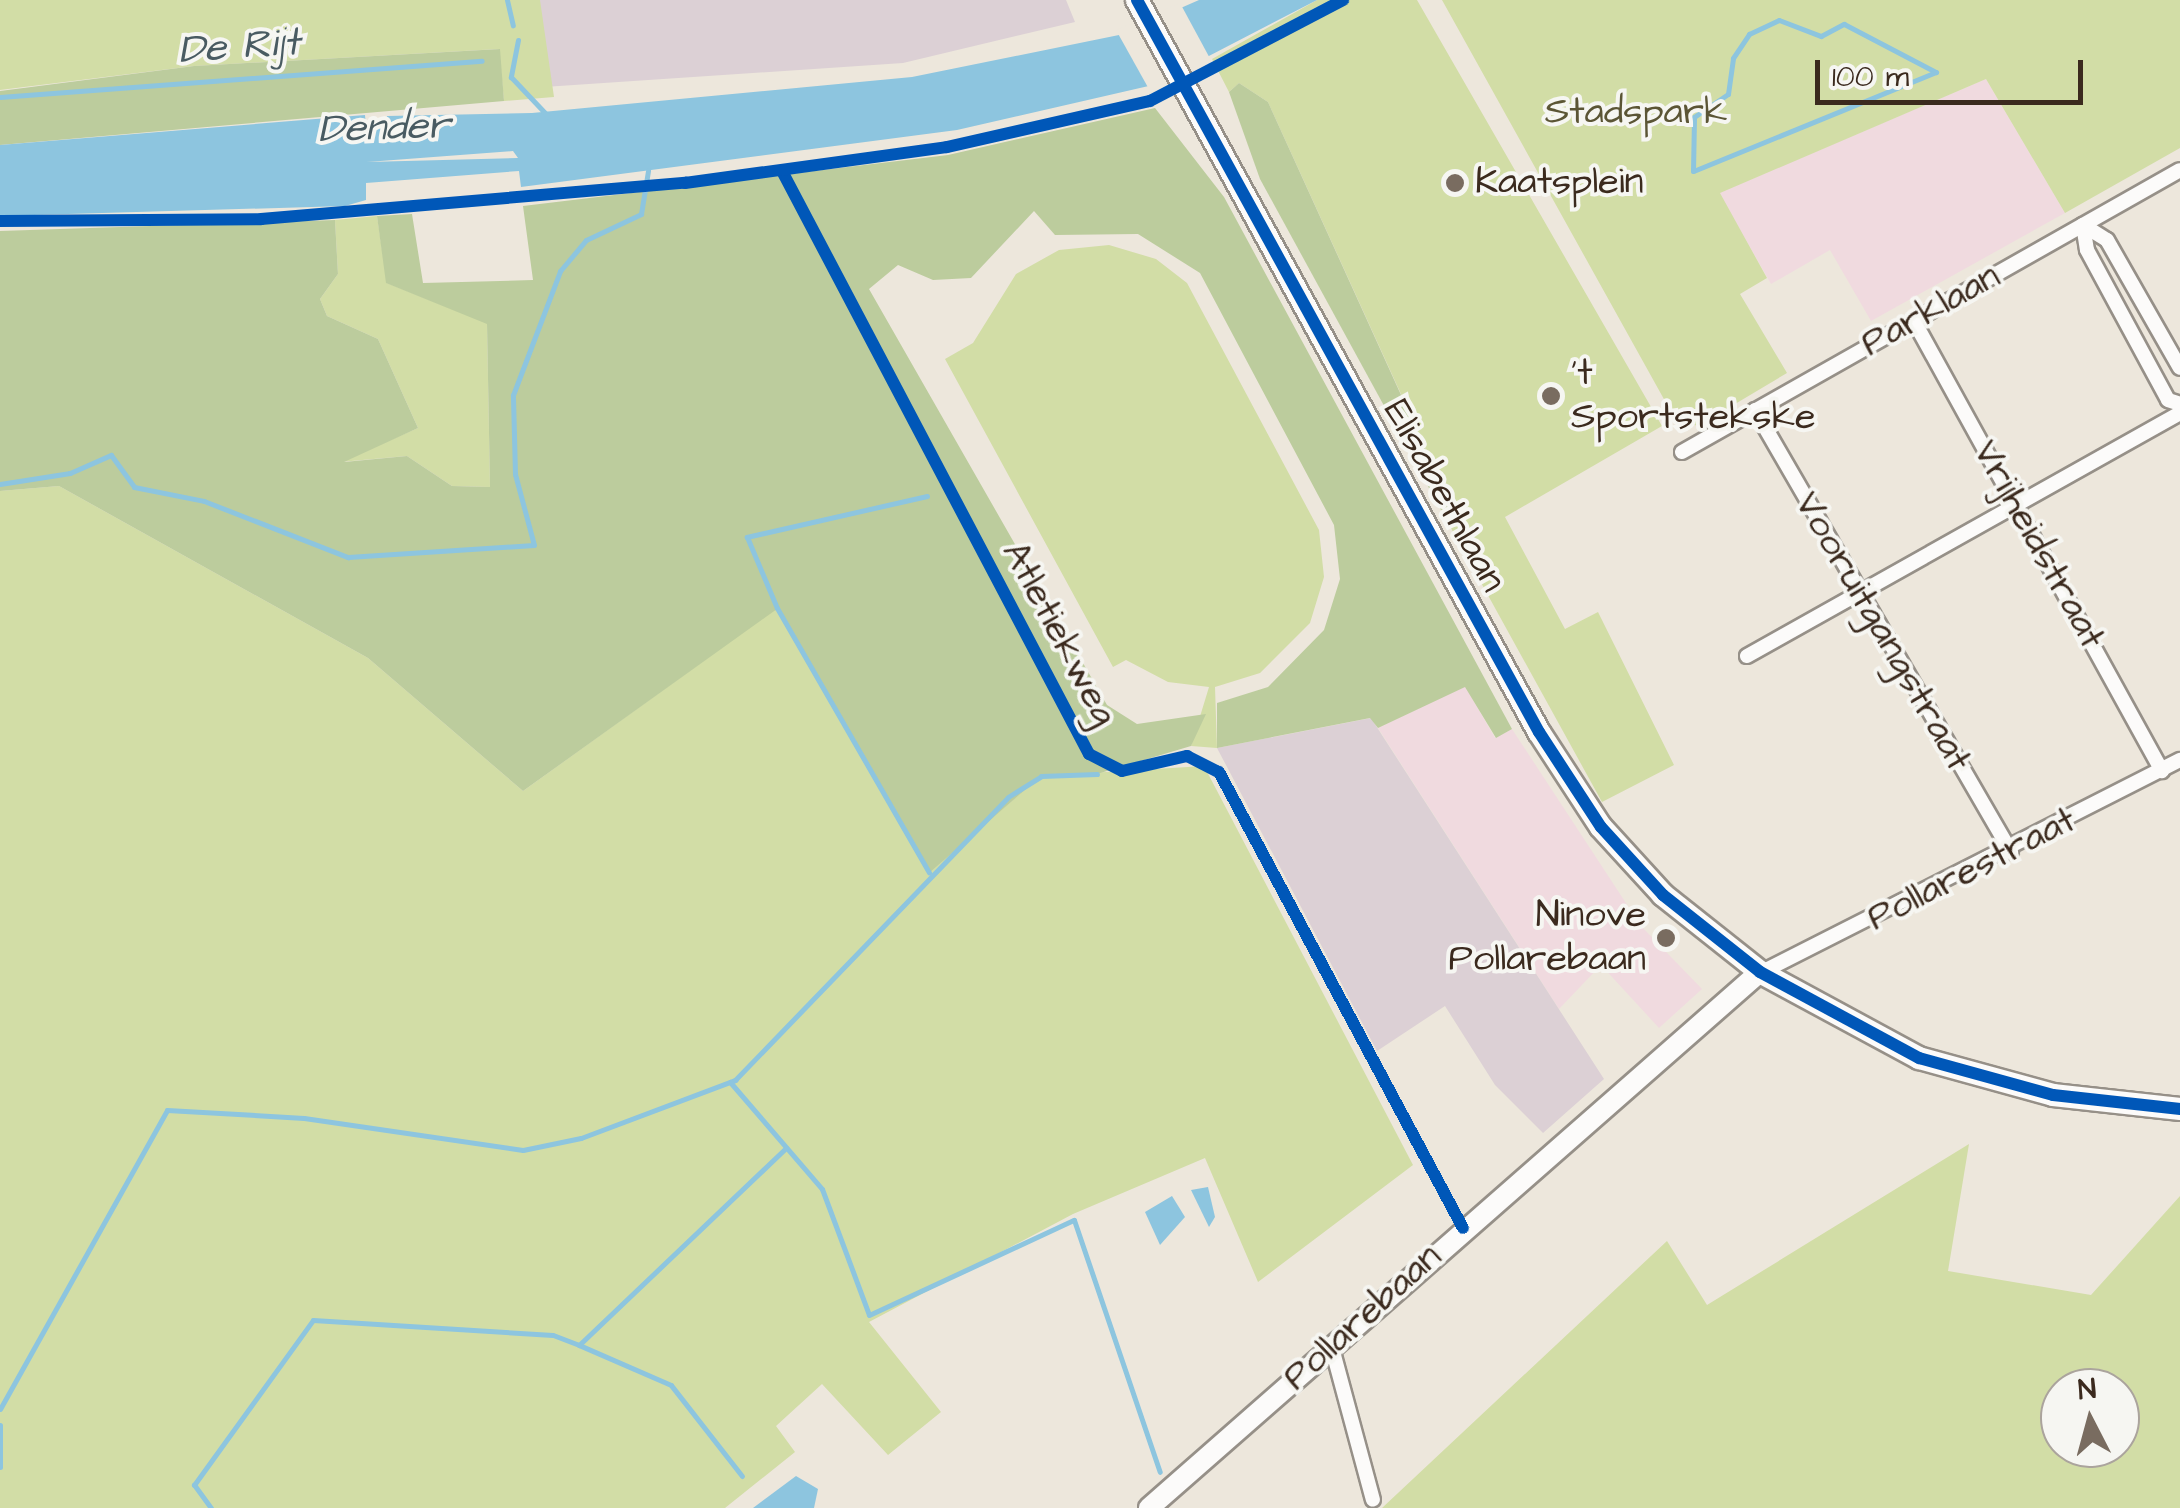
<!DOCTYPE html>
<html>
<head>
<meta charset="utf-8">
<style>
  body { margin:0 }
  #map { position:relative; width:2180px; height:1508px; overflow:hidden; background:#ede7dc; font-family:"Architects Daughter",sans-serif }
  div>[style] { position:absolute }
  .built>* { inset:0; background:#f0dadf }
  .industrial>* { inset:0; background:#dcd0d5 }
  .green>* { inset:0; background:#d2dda6 }
  .forest>* { inset:0; background:#bccc9d }
  .water>* { inset:0; background:#8dc5df }
  .pier>* { inset:0; background:#ede7dc }
  .stream>* { height:5px; margin:-2.5px; padding:0 2.5px; transform-origin:2.5px; border-radius:2.5px; background:#8dc5df }
  .roads { filter:drop-shadow(2px 0 #969088) drop-shadow(-2px 0 #969088) drop-shadow(0 2px #969088) drop-shadow(0 -2px #969088) }
  .street>* { height:14px; margin:-7px; padding:0 7px; transform-origin:7px; border-radius:7px; background:#fcfbfa }
  .secondary>* { height:20px; margin:-10px; padding:0 10px; transform-origin:10px; border-radius:10px; background:#fcfbfa }
  .primary>* { height:22px; margin:-11px; padding:0 11px; transform-origin:11px; border-radius:11px; background:#fcfbfa }
  .cycleway>* { height:12px; margin:-6px; padding:0 6px; transform-origin:6px; border-radius:6px; background:#0057b8 }
  .dots>* { width:28px; height:28px; translate:-50% -50%; box-sizing:border-box; border:5px solid #f6f6f2; border-radius:50% }
  span { translate:-50% -50%; white-space:nowrap; text-align:center; line-height:1.15; -webkit-text-stroke:8px #f6f6f2; paint-order:stroke }
  .park-label { font-size:38px; color:#5b5535 }
  .poi-label { font-size:38px; color:#3b2a1e }
  .left { translate:0 -50%; text-align:left }
  .right { translate:-100% -50%; text-align:right }
  .street-label { font-size:38px; color:#3b2a1e }
  .water-label { font-size:40px; color:#495b62; font-style:italic }
  .north { position:absolute; left:2040px; top:1368px; width:100px; height:100px; box-sizing:border-box; background:#f6f6f2; border:2px solid #aba49d; border-radius:50%; rotate:354deg; font-size:28px; font-weight:700; line-height:40px; text-align:center; color:#3b2a1e }
  .north::after { content:''; display:block; margin:auto; width:35px; height:45px; background:#796c60; clip-path:polygon(50% 0,100% 100%,50% 72%,0 100%) }
  .scale { position:absolute; left:1815px; top:60px; width:268px; height:45px; box-sizing:border-box; border:5px solid #3b2a1e; border-top:0; padding-left:12px; font-size:30px; line-height:35px; white-space:nowrap; color:#3b2a1e; -webkit-text-stroke:8px #f6f6f2; paint-order:stroke }
</style>
</head>
<body>
<div id="map">
  <div class="built">
    <div style="clip-path:polygon(1986px 79px,2065px 213px,1871px 321px,1830px 250px,1771px 284px,1719px 193px)"></div>
    <div style="clip-path:polygon(1465px 686px,1495px 738px,1512px 729px,1641px 926px,1702px 989px,1659px 1028px,1601px 965px,1559px 1009px,1378px 728px)"></div>
  </div>
  <div class="industrial">
    <div style="clip-path:polygon(539px 0,1066px 0,1075px 22px,903px 63px,544px 87px)"></div>
    <div style="clip-path:polygon(1371px 718px,1604px 1079px,1543px 1133px,1495px 1085px,1445px 1006px,1377px 1051px,1217px 748px)"></div>
  </div>
  <div class="green">
    <div style="clip-path:polygon(0 0,540px 0,554px 97px,504px 101px,499px 49px,194px 66px,0 90px)"></div>
    <div style="clip-path:polygon(1317px 0,1417px 0,1662px 426px,1505px 517px,1565px 629px,1598px 612px,1674px 765px,1602px 802px,1441px 510px,1451px 504px,1268px 102px,1239px 83px,1229px 92px,1212px 59px)"></div>
    <div style="clip-path:polygon(1442px 0,2180px 0,2180px 148px,2065px 213px,1986px 79px,1720px 193px,1767px 278px,1740px 294px,1787px 373px,1698px 426px,1675px 419px)"></div>
    <div style="clip-path:polygon(377px 216px,387px 283px,487px 323px,490px 487px,452px 486px,407px 456px,340px 462px,418px 428px,378px 339px,327px 316px,320px 299px,338px 274px,335px 220px)"></div>
    <div style="clip-path:polygon(1109px 245px,1156px 259px,1187px 283px,1319px 530px,1324px 577px,1310px 623px,1260px 673px,1215px 687px,1217px 748px,1191px 746px,1209px 687px,1168px 682px,1126px 660px,1113px 667px,945px 359px,973px 343px,1016px 274px,1059px 250px)"></div>
    <div style="clip-path:polygon(59px 486px,368px 658px,523px 791px,777px 608px,929px 872px,1041px 776px,1204px 766px,1413px 1165px,1258px 1282px,1205px 1158px,1073px 1214px,869px 1322px,941px 1412px,888px 1455px,822px 1384px,776px 1426px,795px 1452px,725px 1508px,0 1508px,0 491px)"></div>
    <div style="clip-path:polygon(evenodd,1969px 1144px,1948px 1271px,2091px 1295px,2180px 1196px,2180px 1508px,1382px 1508px,1667px 1241px,1707px 1305px,1969px 1144px,2060px 1388px,2120px 1388px,2120px 1448px,2060px 1448px,2060px 1388px)"></div>
  </div>
  <div class="forest">
    <div style="clip-path:polygon(500px 49px,504px 101px,0 145px,0 91px,194px 66px)"></div>
    <div style="clip-path:polygon(1239px 83px,1268px 102px,1451px 505px,1441px 510px,1260px 179px,1229px 92px)"></div>
    <div style="clip-path:polygon(1155px 108px,1224px 197px,1512px 729px,1496px 738px,1465px 687px,1378px 728px,1370px 718px,1217px 748px,1217px 703px,1268px 687px,1324px 630px,1340px 579px,1334px 525px,1200px 273px,1138px 234px,1055px 235px,1034px 211px,971px 278px,933px 280px,898px 265px,869px 289px,1107px 705px,1137px 724px,1206px 714px,1191px 746px,1097px 774px,1041px 776px,929px 873px,777px 609px,523px 791px,368px 658px,59px 486px,0 491px,0 231px,335px 220px,338px 274px,320px 299px,327px 316px,378px 339px,418px 428px,344px 462px,407px 456px,452px 486px,490px 487px,487px 324px,386px 283px,377px 216px,412px 214px,423px 283px,533px 280px,523px 206px,948px 155px)"></div>
  </div>
  <div class="water">
    <div style="clip-path:polygon(evenodd,1199px 0,1317px 0,1153px 85px,957px 130px,521px 187px,519px 171px,366px 183px,366px 200px,345px 206px,0 216px,0 145px,365px 115px,366px 128px,385px 126px,387px 116px,532px 113px,912px 77px,1119px 35px,1199px 0,513px 151px,518px 158px,367px 162px,513px 151px)"></div>
    <div style="clip-path:polygon(1208px 1187px,1215px 1217px,1209px 1227px,1191px 1190px)"></div>
    <div style="clip-path:polygon(1172px 1196px,1185px 1217px,1160px 1245px,1145px 1212px)"></div>
    <div style="clip-path:polygon(796px 1476px,818px 1489px,814px 1508px,753px 1508px)"></div>
  </div>
  <div class="pier">
    <div style="clip-path:polygon(1180px 3px,1213px 64px,1150px 91px,1116px 30px)"></div>
  </div>
  <div class="stream">
    <div style="left:507px;top:0;width:26px;rotate:77deg"></div>
    <div style="left:1779px;top:20px;width:45px;rotate:20.9deg"></div>
    <div style="left:1821px;top:36px;width:26px;rotate:-28deg"></div>
    <div style="left:1844px;top:24px;width:104px;rotate:27.6deg"></div>
    <div style="left:1936px;top:72px;width:262px;rotate:157.8deg"></div>
    <div style="left:1693px;top:171px;width:54px;rotate:-88.9deg"></div>
    <div style="left:1694px;top:117px;width:41px;rotate:-34.1deg"></div>
    <div style="left:1728px;top:94px;width:36px;rotate:-82deg"></div>
    <div style="left:1733px;top:58px;width:29px;rotate:-56deg"></div>
    <div style="left:1749px;top:34px;width:33px;rotate:-25deg"></div>
    <div style="left:518px;top:40px;width:38px;rotate:101deg"></div>
    <div style="left:511px;top:77px;width:54px;rotate:46.5deg"></div>
    <div style="left:0;top:97px;width:483px;rotate:-4.3deg"></div>
    <div style="left:0;top:484px;width:71px;rotate:-8.9deg"></div>
    <div style="left:70px;top:473px;width:45px;rotate:-23.7deg"></div>
    <div style="left:111px;top:455px;width:39px;rotate:54deg"></div>
    <div style="left:134px;top:487px;width:71px;rotate:11.3deg"></div>
    <div style="left:204px;top:501px;width:155px;rotate:21.3deg"></div>
    <div style="left:348px;top:557px;width:186px;rotate:-3.7deg"></div>
    <div style="left:534px;top:545px;width:73px;rotate:-105deg"></div>
    <div style="left:515px;top:474px;width:79px;rotate:-91.5deg"></div>
    <div style="left:513px;top:395px;width:133px;rotate:-69.2deg"></div>
    <div style="left:560px;top:271px;width:40px;rotate:-50deg"></div>
    <div style="left:586px;top:240px;width:61px;rotate:-25.3deg"></div>
    <div style="left:641px;top:214px;width:44px;rotate:-80.8deg"></div>
    <div style="left:927px;top:496px;width:185px;rotate:167.2deg"></div>
    <div style="left:747px;top:537px;width:77px;rotate:67.1deg"></div>
    <div style="left:777px;top:608px;width:305px;rotate:60.1deg"></div>
    <div style="left:730px;top:1082px;width:141px;rotate:49.3deg"></div>
    <div style="left:822px;top:1189px;width:134px;rotate:69.5deg"></div>
    <div style="left:869px;top:1315px;width:226px;rotate:-24.9deg"></div>
    <div style="left:1074px;top:1220px;width:266px;rotate:71.2deg"></div>
    <div style="left:0;top:1409px;width:342px;rotate:-60.8deg"></div>
    <div style="left:167px;top:1110px;width:137px;rotate:3.3deg"></div>
    <div style="left:304px;top:1118px;width:221px;rotate:8.3deg"></div>
    <div style="left:523px;top:1150px;width:59px;rotate:-11.7deg"></div>
    <div style="left:581px;top:1138px;width:165px;rotate:-20.6deg"></div>
    <div style="left:735px;top:1080px;width:393px;rotate:-46deg"></div>
    <div style="left:1008px;top:797px;width:39px;rotate:-32deg"></div>
    <div style="left:1041px;top:776px;width:56px;rotate:-2deg"></div>
    <div style="left:0;top:1425px;width:42px;rotate:90deg"></div>
    <div style="left:742px;top:1476px;width:115px;rotate:-128deg"></div>
    <div style="left:671px;top:1385px;width:100px;rotate:-156.5deg"></div>
    <div style="left:579px;top:1345px;width:286px;rotate:-43.6deg"></div>
    <div style="left:211px;top:1508px;width:29px;rotate:-126deg"></div>
    <div style="left:194px;top:1485px;width:203px;rotate:-54.2deg"></div>
    <div style="left:313px;top:1320px;width:240px;rotate:3.6deg"></div>
    <div style="left:553px;top:1335px;width:28px;rotate:21deg"></div>
  </div>
  <div class="roads">
    <div class="street">
      <div style="left:2083px;top:225px;width:25px;rotate:81deg"></div>
      <div style="left:2087px;top:250px;width:170px;rotate:61.6deg"></div>
      <div style="left:2168px;top:400px;width:13px;rotate:18deg"></div>
      <div style="left:2083px;top:225px;width:28px;rotate:32deg"></div>
      <div style="left:2107px;top:240px;width:147px;rotate:60.3deg"></div>
      <div style="left:1914px;top:321px;width:514px;rotate:61.14deg"></div>
      <div style="left:1755px;top:410px;width:511px;rotate:59.92deg"></div>
      <div style="left:1682px;top:452px;width:572px;rotate:-29.52deg"></div>
      <div style="left:1747px;top:656px;width:497px;rotate:-29.3deg"></div>
      <div style="left:1762px;top:972px;width:469px;rotate:-26.9deg"></div>
      <div style="left:1332px;top:1348px;width:157px;rotate:74.9deg"></div>
    </div>
    <div class="secondary">
      <div style="left:1149px;top:1508px;width:813px;rotate:-41.26deg"></div>
    </div>
    <div class="primary">
      <div style="left:1137px;top:0;width:835px;rotate:61.23deg"></div>
      <div style="left:1539px;top:732px;width:113px;rotate:56.9deg"></div>
      <div style="left:1601px;top:827px;width:92px;rotate:47.6deg"></div>
      <div style="left:1663px;top:895px;width:124px;rotate:38.4deg"></div>
      <div style="left:1760px;top:972px;width:181px;rotate:28.4deg"></div>
      <div style="left:1919px;top:1058px;width:139px;rotate:15.4deg"></div>
      <div style="left:2053px;top:1095px;width:128px;rotate:6.3deg"></div>
    </div>
  </div>
  <div class="cycleway">
    <div style="left:1137px;top:0;width:835px;rotate:61.23deg"></div>
    <div style="left:1539px;top:732px;width:113px;rotate:56.9deg"></div>
    <div style="left:1601px;top:827px;width:92px;rotate:47.6deg"></div>
    <div style="left:1663px;top:895px;width:124px;rotate:38.4deg"></div>
    <div style="left:1760px;top:972px;width:181px;rotate:28.4deg"></div>
    <div style="left:1919px;top:1058px;width:139px;rotate:15.4deg"></div>
    <div style="left:2053px;top:1095px;width:128px;rotate:6.3deg"></div>
    <div style="left:782px;top:171px;width:659px;rotate:62.23deg"></div>
    <div style="left:1089px;top:754px;width:37px;rotate:27deg"></div>
    <div style="left:1122px;top:771px;width:67px;rotate:-13deg"></div>
    <div style="left:1187px;top:756px;width:36px;rotate:27deg"></div>
    <div style="left:1219px;top:772px;width:517px;rotate:61.85deg"></div>
    <div style="left:0;top:221px;width:261px;rotate:-0.4deg"></div>
    <div style="left:261px;top:219px;width:426px;rotate:-4.9deg"></div>
    <div style="left:685px;top:183px;width:264px;rotate:-7.8deg"></div>
    <div style="left:947px;top:147px;width:208px;rotate:-12.8deg"></div>
    <div style="left:1150px;top:101px;width:218px;rotate:-27.6deg"></div>
  </div>
  <div class="dots">
    <div style="left:1455px;top:183px;background:#796c60"></div>
    <div style="left:1551px;top:396px;background:#796c60"></div>
    <div style="left:1666px;top:938px;background:#796c60"></div>
  </div>
  <div class="park-label">
    <span style="left:1636px;top:113px">Stadspark</span>
  </div>
  <div class="poi-label">
    <span class="left" style="left:1475px;top:183px">Kaatsplein</span>
    <span class="left" style="left:1571px;top:396px">'t<br>Sportstekske</span>
    <span class="right" style="left:1646px;top:938px">Ninove<br>Pollarebaan</span>
  </div>
  <div class="street-label">
    <span style="left:1931px;top:311px;rotate:-29deg">Parklaan</span>
    <span style="left:1444px;top:496px;rotate:61deg">Elisabethlaan</span>
    <span style="left:2038px;top:545px;rotate:61deg">Vrijheidstraat</span>
    <span style="left:1882px;top:632px;rotate:60deg">Vooruitgangstraat</span>
    <span style="left:1059px;top:634px;rotate:62deg">Atletiekweg</span>
    <span style="left:1972px;top:870px;rotate:-27deg">Pollarestraat</span>
    <span style="left:1363px;top:1318px;rotate:-42deg">Pollarebaan</span>
  </div>
  <div class="water-label">
    <span style="left:239px;top:47px;rotate:-4deg">De Rijt</span>
    <span style="left:384px;top:128px;rotate:-2deg">Dender</span>
  </div>
  <div class="north">N</div>
  <div class="scale">100 m</div>
</div>
</body>
</html>
